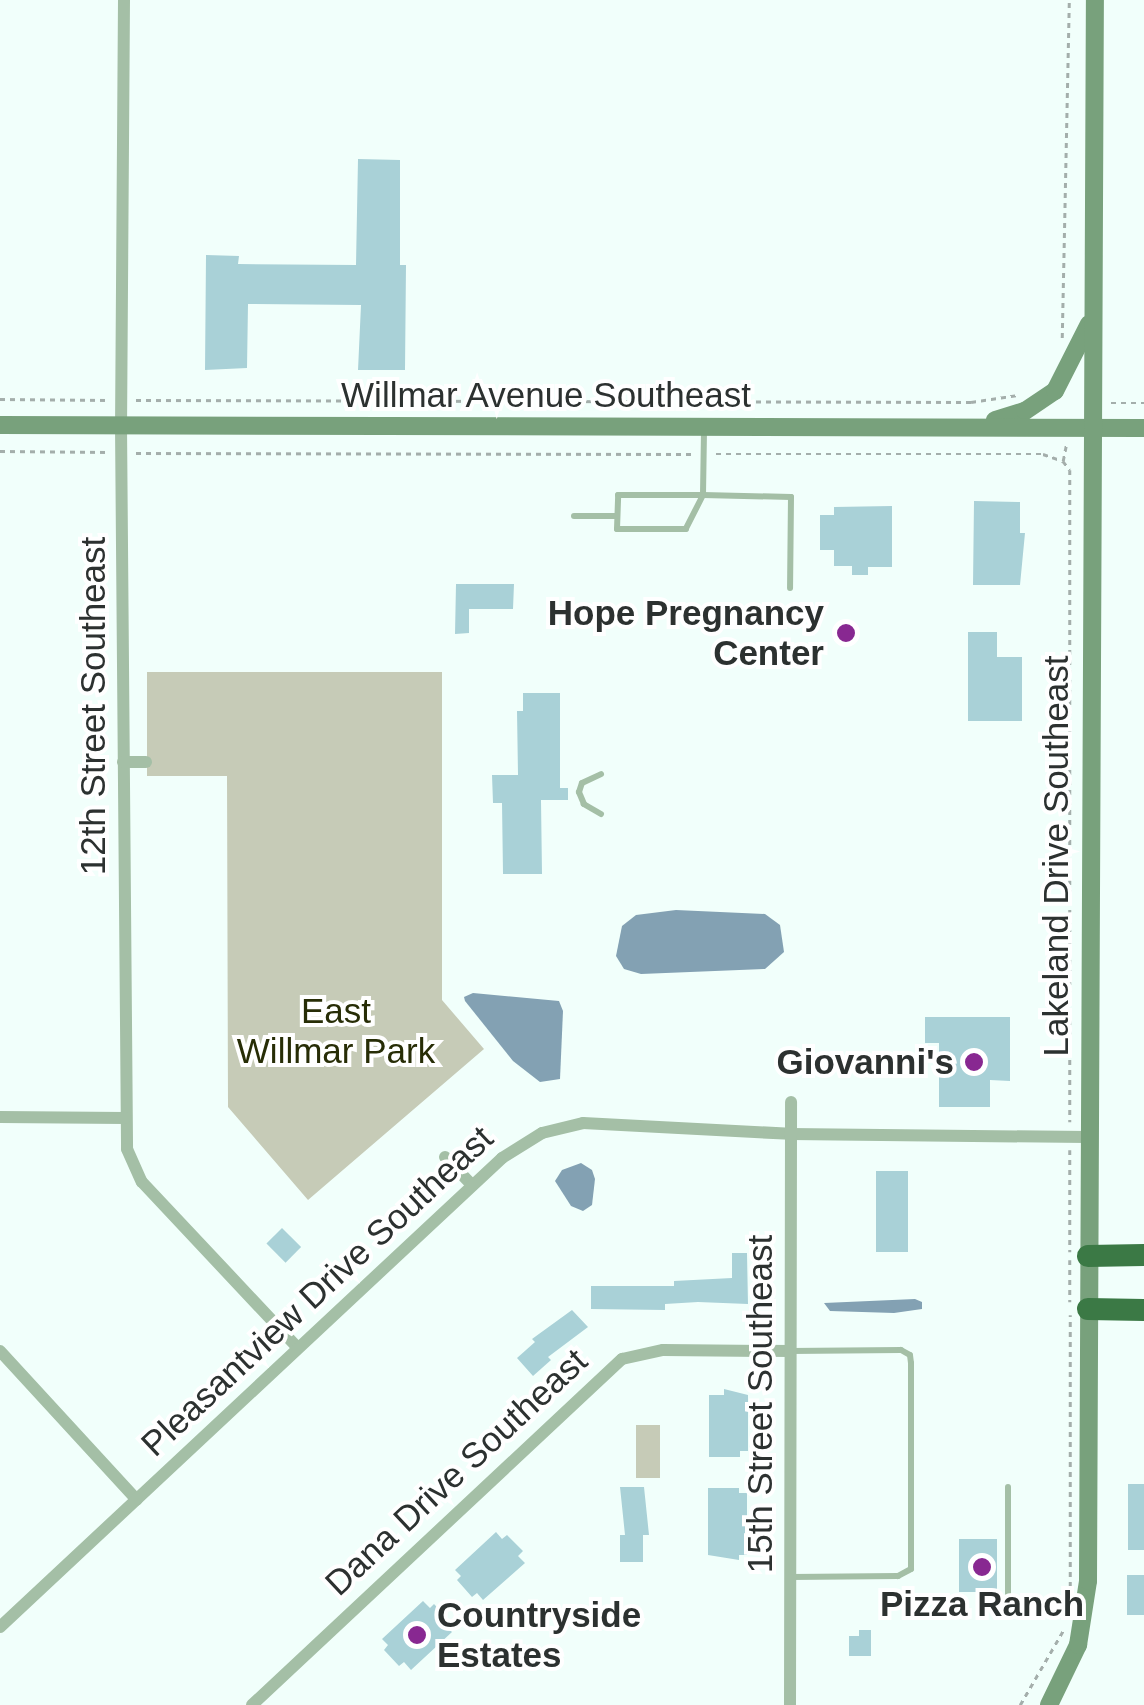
<!DOCTYPE html>
<html>
<head>
<meta charset="utf-8">
<style>
  body { margin:0 }
  #map { position:relative; width:1144px; height:1705px; overflow:hidden; background:#f1fffb; font-family:Arial,sans-serif }
  div>[style] { position:absolute }
  .green>* { inset:0; background:#c6cbb7; transform-origin:0 0 }
  .water>* { inset:0; background:#83a1b3 }
  .building>* { inset:0; background:#a9d1d7; transform-origin:0 0 }
  .path>* { height:2.5px; margin-top:-1.25px; transform-origin:0; background:repeating-linear-gradient(90deg,#a4aeab 0 5px,transparent 0 10px) }
  .service>* { height:6px; margin:-3px; padding:0 3px; transform-origin:3px; border-radius:3px; background:#a4bfa6 }
  .minor>* { height:12px; margin:-6px; padding:0 6px; transform-origin:6px; border-radius:6px; background:#a4bfa6 }
  .secondary>* { height:18px; margin:-9px; padding:0 9px; transform-origin:9px; border-radius:9px; background:#78a17c }
  .motorway>* { height:22px; margin:-11px; padding:0 11px; transform-origin:11px; border-radius:11px; background:#3b7945 }
  .dots>* { width:28px; height:28px; translate:-50% -50%; box-sizing:border-box; border:5px solid #fff; border-radius:50% }
  span { translate:-50% -50%; white-space:nowrap; text-align:center; line-height:1.15; -webkit-text-stroke:8px #fff; paint-order:stroke }
  .street-label { font-size:35px; color:#2c3130 }
  .poi-label { font-size:35px; color:#2c3130; font-weight:700 }
  .right { translate:-100% -50%; text-align:right }
  .left { translate:0 -50%; text-align:left }
  .park-label { font-size:35px; color:#272d06 }
</style>
</head>
<body>
<div id="map">
  <div class="green">
    <div style="clip-path:polygon(147px 672px,442px 672px,442px 1000px,484px 1049px,308px 1200px,228px 1107px,227px 776px,147px 776px)"></div>
    <div style="left:636px;top:1425px;width:24px;height:53px"></div>
  </div>
  <div class="water">
    <div style="clip-path:polygon(676px 910px,765px 914px,780px 925px,784px 952px,765px 969px,641px 974px,624px 969px,616px 956px,622px 926px,636px 915px)"></div>
    <div style="clip-path:polygon(473px 993px,559px 1001px,563px 1011px,560px 1079px,540px 1082px,513px 1061px,465px 1001px,464px 997px)"></div>
    <div style="clip-path:polygon(581px 1163px,592px 1170px,595px 1179px,592px 1205px,583px 1211px,571px 1206px,555px 1181px,562px 1170px)"></div>
    <div style="clip-path:polygon(915px 1299px,922px 1302px,922px 1309px,894px 1313px,830px 1311px,824px 1303px)"></div>
  </div>
  <div class="building">
    <div style="clip-path:polygon(358px 159px,400px 160px,400px 265px,406px 265px,405px 370px,358px 370px,361px 305px,248px 304px,247px 368px,205px 370px,206px 255px,239px 256px,238px 264px,356px 265px)"></div>
    <div style="clip-path:polygon(974px 501px,1020px 502px,1020px 533px,1025px 533px,1020px 585px,973px 585px)"></div>
    <div style="clip-path:polygon(892px 506px,892px 567px,868px 567px,868px 575px,852px 575px,852px 566px,834px 566px,834px 550px,820px 550px,820px 515px,834px 515px,834px 507px)"></div>
    <div style="clip-path:polygon(456px 584px,514px 584px,513px 609px,469px 609px,469px 633px,455px 634px)"></div>
    <div style="clip-path:polygon(968px 632px,997px 632px,997px 657px,1022px 657px,1022px 721px,968px 721px)"></div>
    <div style="clip-path:polygon(523px 693px,560px 693px,560px 788px,568px 788px,568px 800px,541px 800px,542px 874px,503px 874px,502px 803px,493px 803px,492px 775px,518px 775px,517px 711px,523px 711px)"></div>
    <div style="clip-path:polygon(925px 1017px,1010px 1017px,1010px 1081px,990px 1080px,990px 1107px,939px 1107px,939px 1043px,925px 1043px)"></div>
    <div style="left:876px;top:1171px;width:32px;height:81px"></div>
    <div style="left:282px;top:1228px;width:27px;height:22px;rotate:45deg"></div>
    <div style="clip-path:polygon(732px 1253px,747px 1253px,748px 1304px,698px 1302px,665px 1304px,665px 1310px,591px 1309px,591px 1286px,674px 1286px,674px 1281px,732px 1278px)"></div>
    <div style="clip-path:polygon(572px 1310px,588px 1327px,548px 1357px,551px 1360px,533px 1376px,517px 1358px,535px 1342px,532px 1339px)"></div>
    <div style="clip-path:polygon(724px 1389px,748px 1395px,748px 1451px,740px 1451px,740px 1457px,709px 1457px,709px 1395px,724px 1395px)"></div>
    <div style="left:1128px;top:1484px;width:16px;height:66px"></div>
    <div style="clip-path:polygon(620px 1487px,644px 1487px,649px 1535px,643px 1535px,643px 1562px,620px 1562px,620px 1535px,625px 1535px)"></div>
    <div style="clip-path:polygon(708px 1488px,739px 1488px,739px 1493px,747px 1493px,747px 1555px,739px 1555px,739px 1560px,708px 1555px)"></div>
    <div style="clip-path:polygon(496px 1532px,502px 1539px,507px 1535px,523px 1551px,518px 1556px,525px 1563px,483px 1600px,477px 1593px,472px 1597px,457px 1580px,461px 1576px,455px 1570px)"></div>
    <div style="left:959px;top:1539px;width:38px;height:53px"></div>
    <div style="left:1127px;top:1575px;width:17px;height:40px"></div>
    <div style="clip-path:polygon(423px 1601px,430px 1608px,434px 1604px,450px 1621px,445px 1625px,452px 1632px,411px 1670px,404px 1662px,399px 1666px,384px 1650px,388px 1645px,382px 1639px)"></div>
    <div style="clip-path:polygon(859px 1630px,871px 1630px,871px 1656px,849px 1656px,849px 1636px,859px 1636px)"></div>
  </div>
  <div class="path">
    <div style="left:1062px;top:338px;width:338px;rotate:-88.8deg"></div>
    <div style="left:0;top:399px;width:108px;rotate:0.5deg"></div>
    <div style="left:136px;top:400px;width:835px;rotate:0.14deg"></div>
    <div style="left:971px;top:402px;width:48px;rotate:-8.5deg"></div>
    <div style="left:1111px;top:403px;width:33px"></div>
    <div style="left:0;top:451px;width:108px;rotate:0.5deg"></div>
    <div style="left:136px;top:453px;width:557px;rotate:0.1deg"></div>
    <div style="left:716px;top:454px;width:327px"></div>
    <div style="left:1043px;top:454px;width:21px;rotate:19deg"></div>
    <div style="left:1063px;top:461px;width:11px;rotate:52deg"></div>
    <div style="left:1070px;top:470px;width:652px;rotate:90deg"></div>
    <div style="left:1063px;top:461px;width:16px;rotate:-79deg"></div>
    <div style="left:1070px;top:1150px;width:102px;rotate:90deg"></div>
    <div style="left:1070px;top:1260px;width:42px;rotate:90deg"></div>
    <div style="left:1070px;top:1587px;width:272px;rotate:-90deg"></div>
    <div style="left:1020px;top:1705px;width:88px;rotate:-59.9deg"></div>
  </div>
  <div class="service">
    <div style="left:704px;top:431px;width:64px;rotate:90.9deg"></div>
    <div style="left:703px;top:495px;width:88px;rotate:1.3deg"></div>
    <div style="left:791px;top:497px;width:91px;rotate:90.6deg"></div>
    <div style="left:618px;top:495px;width:85px"></div>
    <div style="left:703px;top:495px;width:38px;rotate:117deg"></div>
    <div style="left:686px;top:529px;width:69px;rotate:180deg"></div>
    <div style="left:617px;top:529px;width:34px;rotate:-88deg"></div>
    <div style="left:574px;top:516px;width:43px"></div>
    <div style="left:601px;top:814px;width:20px;rotate:-150deg"></div>
    <div style="left:584px;top:804px;width:13px;rotate:-113deg"></div>
    <div style="left:579px;top:792px;width:9px;rotate:-72deg"></div>
    <div style="left:582px;top:783px;width:21px;rotate:-25deg"></div>
    <div style="left:790px;top:1351px;width:111px;rotate:-0.5deg"></div>
    <div style="left:901px;top:1350px;width:10px;rotate:29deg"></div>
    <div style="left:910px;top:1355px;width:8px;rotate:83deg"></div>
    <div style="left:911px;top:1363px;width:206px;rotate:90deg"></div>
    <div style="left:911px;top:1569px;width:15px;rotate:152deg"></div>
    <div style="left:898px;top:1576px;width:107px;rotate:179.5deg"></div>
    <div style="left:1008px;top:1487px;width:116px;rotate:90deg"></div>
  </div>
  <div class="minor">
    <div style="left:124px;top:0;width:426px;rotate:90.4deg"></div>
    <div style="left:121px;top:426px;width:723px;rotate:89.52deg"></div>
    <div style="left:127px;top:1149px;width:36px;rotate:66deg"></div>
    <div style="left:142px;top:1182px;width:226px;rotate:46.8deg"></div>
    <div style="left:123px;top:762px;width:23px"></div>
    <div style="left:0;top:1117px;width:125px;rotate:0.5deg"></div>
    <div style="left:445px;top:1157px;width:39px;rotate:46deg"></div>
    <div style="left:0;top:1351px;width:202px;rotate:47.4deg"></div>
    <div style="left:0;top:1627px;width:687px;rotate:-43.05deg"></div>
    <div style="left:502px;top:1158px;width:47px;rotate:-32deg"></div>
    <div style="left:542px;top:1133px;width:42px;rotate:-13.7deg"></div>
    <div style="left:583px;top:1123px;width:207px;rotate:3deg"></div>
    <div style="left:790px;top:1134px;width:297px;rotate:0.6deg"></div>
    <div style="left:252px;top:1705px;width:507px;rotate:-43.08deg"></div>
    <div style="left:622px;top:1359px;width:42px;rotate:-12.4deg"></div>
    <div style="left:663px;top:1350px;width:127px;rotate:0.5deg"></div>
    <div style="left:790px;top:1705px;width:603px;rotate:-89.9deg"></div>
  </div>
  <div class="secondary">
    <div style="left:995px;top:420px;width:31px;rotate:-17deg"></div>
    <div style="left:1025px;top:411px;width:36px;rotate:-34deg"></div>
    <div style="left:1055px;top:391px;width:75px;rotate:-63.1deg"></div>
    <div style="left:0;top:425px;width:1144px;rotate:0.15deg"></div>
    <div style="left:1049px;top:1705px;width:67px;rotate:-64.2deg"></div>
    <div style="left:1078px;top:1645px;width:65px;rotate:-81.1deg"></div>
    <div style="left:1088px;top:1581px;width:1581px;rotate:-89.75deg"></div>
  </div>
  <div class="motorway">
    <div style="left:1088px;top:1256px;width:56px;rotate:-1deg"></div>
    <div style="left:1088px;top:1309px;width:56px;rotate:1deg"></div>
  </div>
  <div class="dots">
    <div style="left:846px;top:633px;background:#882891"></div>
    <div style="left:974px;top:1062px;background:#882891"></div>
    <div style="left:982px;top:1567px;background:#882891"></div>
    <div style="left:417px;top:1635px;background:#882891"></div>
  </div>
  <div class="street-label">
    <span style="left:546px;top:395px">Willmar Avenue Southeast</span>
    <span style="left:93px;top:706px;rotate:-90deg">12th Street Southeast</span>
    <span style="left:1056px;top:856px;rotate:-90deg">Lakeland Drive Southeast</span>
    <span style="left:317px;top:1291px;rotate:-43deg">Pleasantview Drive Southeast</span>
    <span style="left:760px;top:1404px;rotate:-90deg">15th Street Southeast</span>
    <span style="left:456px;top:1472px;rotate:-43deg">Dana Drive Southeast</span>
  </div>
  <div class="poi-label">
    <span class="right" style="left:824px;top:633px">Hope Pregnancy<br>Center</span>
    <span class="right" style="left:954px;top:1062px">Giovanni's</span>
    <span style="left:982px;top:1604px">Pizza Ranch</span>
    <span class="left" style="left:437px;top:1635px">Countryside<br>Estates</span>
  </div>
  <div class="park-label">
    <span style="left:336px;top:1031px">East<br>Willmar Park</span>
  </div>
</div>
</body>
</html>
